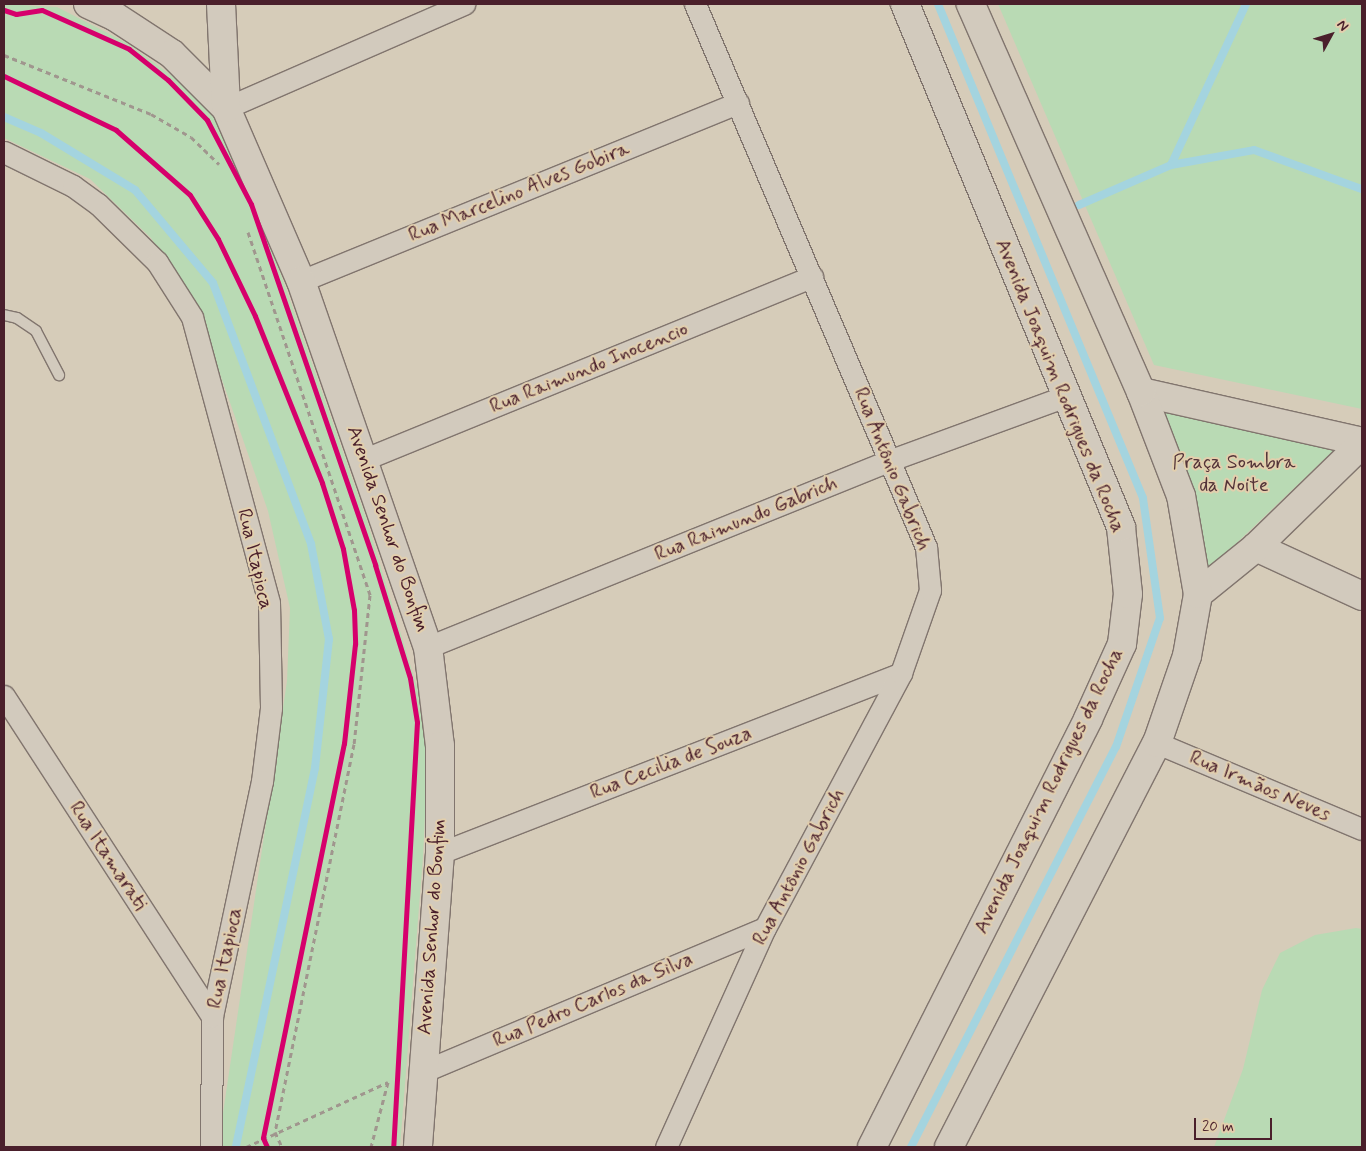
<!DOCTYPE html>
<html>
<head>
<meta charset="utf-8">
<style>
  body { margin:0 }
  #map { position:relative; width:1366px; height:1151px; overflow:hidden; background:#d6ccb9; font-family:Mynerve,sans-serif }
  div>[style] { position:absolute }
  .green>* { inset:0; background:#b9dab4 }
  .stream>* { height:8px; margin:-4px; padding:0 4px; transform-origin:4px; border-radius:4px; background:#a4d4df }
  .path>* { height:3px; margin-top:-1.5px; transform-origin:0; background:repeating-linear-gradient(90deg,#a0968e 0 5px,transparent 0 9px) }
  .roads { filter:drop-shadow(1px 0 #81756e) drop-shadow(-1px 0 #81756e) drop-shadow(0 1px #81756e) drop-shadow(0 -1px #81756e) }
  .lane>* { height:10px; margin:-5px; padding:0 5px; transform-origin:5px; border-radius:5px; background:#d2cabd }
  .street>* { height:21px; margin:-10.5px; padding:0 10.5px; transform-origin:10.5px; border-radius:10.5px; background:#d2cabd }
  .secondary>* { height:28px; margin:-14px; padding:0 14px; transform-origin:14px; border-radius:14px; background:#d2cabd }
  .cycleway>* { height:5px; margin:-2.5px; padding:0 2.5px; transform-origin:2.5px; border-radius:2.5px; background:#d6006c }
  span { translate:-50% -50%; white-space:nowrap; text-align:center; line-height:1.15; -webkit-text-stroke:4px #e2cfad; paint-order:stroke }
  .street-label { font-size:20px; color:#4a1f2b }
  .park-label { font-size:20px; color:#533338 }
  .frame { position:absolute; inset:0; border:5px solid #4a1f2b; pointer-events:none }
  .north { position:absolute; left:1306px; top:10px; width:50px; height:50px; -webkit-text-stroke:4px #e2cfad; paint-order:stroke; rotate:51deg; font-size:14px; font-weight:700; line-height:20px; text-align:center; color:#4a1f2b }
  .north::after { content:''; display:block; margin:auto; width:18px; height:22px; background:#4a1f2b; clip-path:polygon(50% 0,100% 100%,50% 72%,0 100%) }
  .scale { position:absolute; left:1194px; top:1118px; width:78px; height:22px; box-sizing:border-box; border:2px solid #4a1f2b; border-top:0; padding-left:6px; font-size:15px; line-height:18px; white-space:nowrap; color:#4a1f2b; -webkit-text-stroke:4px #e2cfad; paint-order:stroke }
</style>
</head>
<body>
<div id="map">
  <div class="green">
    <div style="clip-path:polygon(4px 4px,57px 7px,127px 43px,182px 83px,216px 119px,256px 203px,367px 521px,420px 697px,428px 754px,423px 857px,400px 1147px,218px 1147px,287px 681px,290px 608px,268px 511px,199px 314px,151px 238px,90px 179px,4px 138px)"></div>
    <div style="clip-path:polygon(998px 4px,1362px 4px,1362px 409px,1154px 365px)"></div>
    <div style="clip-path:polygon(1152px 400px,1334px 450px,1201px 577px)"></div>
    <div style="clip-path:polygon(1356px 928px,1362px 929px,1362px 1147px,1214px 1147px,1243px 1069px,1262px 990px,1280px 953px,1315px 935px)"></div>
  </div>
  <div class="stream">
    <div style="left:4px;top:117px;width:40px;rotate:23.4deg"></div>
    <div style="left:41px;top:133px;width:110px;rotate:31.2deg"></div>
    <div style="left:135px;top:190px;width:121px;rotate:50deg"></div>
    <div style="left:213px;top:283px;width:279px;rotate:69.4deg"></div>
    <div style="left:311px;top:544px;width:97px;rotate:79.3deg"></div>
    <div style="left:329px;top:639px;width:130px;rotate:96.2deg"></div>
    <div style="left:315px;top:768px;width:387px;rotate:101.8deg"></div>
    <div style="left:1171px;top:165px;width:178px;rotate:-65deg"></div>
    <div style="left:1079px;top:205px;width:100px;rotate:-23.5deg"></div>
    <div style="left:1171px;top:165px;width:84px;rotate:-10.2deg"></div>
    <div style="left:1254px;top:150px;width:115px;rotate:19.9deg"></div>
    <div style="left:911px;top:1147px;width:449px;rotate:-62.9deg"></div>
    <div style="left:1116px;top:747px;width:136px;rotate:-71.2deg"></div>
    <div style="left:1160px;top:618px;width:121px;rotate:-98.1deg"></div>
    <div style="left:1143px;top:498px;width:535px;rotate:-112.54deg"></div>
  </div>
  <div class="path">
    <div style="left:4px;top:55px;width:158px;rotate:21.9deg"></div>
    <div style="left:151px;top:114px;width:46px;rotate:29.9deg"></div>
    <div style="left:191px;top:137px;width:39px;rotate:44deg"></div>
    <div style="left:248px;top:232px;width:383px;rotate:71.4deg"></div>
    <div style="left:370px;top:595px;width:150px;rotate:96.1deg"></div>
    <div style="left:354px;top:744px;width:396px;rotate:101.5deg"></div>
    <div style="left:275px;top:1132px;width:17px;rotate:65deg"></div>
    <div style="left:246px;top:1147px;width:156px;rotate:-24.6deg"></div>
    <div style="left:388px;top:1082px;width:67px;rotate:104.7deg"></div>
  </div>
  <div class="roads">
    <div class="lane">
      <div style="left:4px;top:315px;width:13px;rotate:13deg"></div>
      <div style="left:17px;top:318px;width:23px;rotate:34deg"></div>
      <div style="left:36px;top:331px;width:50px;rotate:62.4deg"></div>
    </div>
    <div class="street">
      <div style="left:226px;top:108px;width:260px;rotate:-23.6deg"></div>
      <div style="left:4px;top:152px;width:77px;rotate:26.2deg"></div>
      <div style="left:73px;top:186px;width:31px;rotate:36deg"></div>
      <div style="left:98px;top:204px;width:83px;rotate:44.5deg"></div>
      <div style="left:157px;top:262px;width:65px;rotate:57.5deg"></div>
      <div style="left:192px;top:317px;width:296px;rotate:74.9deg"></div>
      <div style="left:269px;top:603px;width:105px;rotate:88.9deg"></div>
      <div style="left:271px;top:708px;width:74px;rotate:97deg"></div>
      <div style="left:262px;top:781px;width:240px;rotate:102deg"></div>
      <div style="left:212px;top:1016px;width:131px;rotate:90.4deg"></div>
      <div style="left:301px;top:281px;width:472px;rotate:-22.2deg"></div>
      <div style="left:365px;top:459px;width:483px;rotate:-22.2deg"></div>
      <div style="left:428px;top:647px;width:499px;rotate:-22deg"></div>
      <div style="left:891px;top:460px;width:186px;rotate:-20.1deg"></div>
      <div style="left:4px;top:696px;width:382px;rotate:57deg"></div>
      <div style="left:1157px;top:743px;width:222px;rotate:22.8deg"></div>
      <div style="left:440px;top:853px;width:495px;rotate:-21.3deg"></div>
      <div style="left:422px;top:1072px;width:372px;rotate:-22.8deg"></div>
      <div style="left:666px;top:1147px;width:240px;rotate:-65.7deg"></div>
      <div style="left:765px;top:928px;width:289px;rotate:-61.9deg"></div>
      <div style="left:901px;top:673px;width:88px;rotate:-70.7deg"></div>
      <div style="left:930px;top:590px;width:43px;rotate:-95.3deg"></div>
      <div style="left:926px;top:547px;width:590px;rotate:-113.05deg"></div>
    </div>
    <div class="secondary">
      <div style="left:88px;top:4px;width:29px;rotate:25deg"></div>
      <div style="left:114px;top:16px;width:69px;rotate:33.2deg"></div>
      <div style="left:172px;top:54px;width:76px;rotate:45deg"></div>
      <div style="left:226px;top:108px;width:189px;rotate:66.6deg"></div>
      <div style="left:301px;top:281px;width:387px;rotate:70.9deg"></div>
      <div style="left:428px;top:647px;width:100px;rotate:83.1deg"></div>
      <div style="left:440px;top:746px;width:107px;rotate:90deg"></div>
      <div style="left:440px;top:853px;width:295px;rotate:94.3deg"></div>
      <div style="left:221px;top:4px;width:104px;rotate:87.2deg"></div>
      <div style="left:1141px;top:392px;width:227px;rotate:12.7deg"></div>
      <div style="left:1256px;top:547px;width:117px;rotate:24.8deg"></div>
      <div style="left:1198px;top:594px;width:75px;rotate:-39deg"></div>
      <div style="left:1256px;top:547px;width:148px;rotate:-44.2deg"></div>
      <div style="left:872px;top:1147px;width:479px;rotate:-63.2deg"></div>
      <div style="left:1088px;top:719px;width:82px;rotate:-65.6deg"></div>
      <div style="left:1122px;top:644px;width:50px;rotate:-83.2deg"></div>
      <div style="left:1128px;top:594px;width:67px;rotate:-96deg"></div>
      <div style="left:1121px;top:527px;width:566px;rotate:-112.44deg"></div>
      <div style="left:949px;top:1147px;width:454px;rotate:-62.8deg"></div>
      <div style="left:1157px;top:743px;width:92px;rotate:-71deg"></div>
      <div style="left:1187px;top:656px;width:63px;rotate:-79.9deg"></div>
      <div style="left:1198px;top:594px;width:99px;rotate:-99.8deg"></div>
      <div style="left:1181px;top:496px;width:111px;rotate:-111deg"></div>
      <div style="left:1141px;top:392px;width:424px;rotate:-113.7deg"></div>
    </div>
  </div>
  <div class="cycleway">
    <div style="left:4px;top:10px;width:13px;rotate:18deg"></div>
    <div style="left:16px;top:14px;width:26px;rotate:-9deg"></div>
    <div style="left:42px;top:10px;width:95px;rotate:24.1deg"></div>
    <div style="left:129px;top:49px;width:50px;rotate:38.5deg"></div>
    <div style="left:168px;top:80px;width:56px;rotate:45.7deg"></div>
    <div style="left:207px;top:120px;width:95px;rotate:62.4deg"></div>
    <div style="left:251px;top:204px;width:382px;rotate:71deg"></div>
    <div style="left:375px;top:565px;width:118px;rotate:72.8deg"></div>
    <div style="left:410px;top:678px;width:45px;rotate:81deg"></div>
    <div style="left:417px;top:722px;width:426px;rotate:93.2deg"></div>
    <div style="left:4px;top:76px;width:124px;rotate:25.7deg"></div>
    <div style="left:116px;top:130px;width:98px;rotate:41.3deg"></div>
    <div style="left:190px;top:195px;width:52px;rotate:57.5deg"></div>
    <div style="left:218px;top:239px;width:85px;rotate:64.3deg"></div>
    <div style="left:255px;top:316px;width:180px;rotate:68.1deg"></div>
    <div style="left:322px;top:483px;width:69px;rotate:72.3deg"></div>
    <div style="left:343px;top:549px;width:62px;rotate:79.8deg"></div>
    <div style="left:354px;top:610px;width:34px;rotate:88deg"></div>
    <div style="left:355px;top:644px;width:100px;rotate:96.3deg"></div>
    <div style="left:344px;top:743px;width:403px;rotate:101.6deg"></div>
    <div style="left:263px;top:1138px;width:10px;rotate:66deg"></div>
  </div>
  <div class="street-label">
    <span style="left:519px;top:192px;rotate:-22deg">Rua Marcelino Alves Gobira</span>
    <span style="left:589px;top:368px;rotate:-22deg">Rua Raimundo Inocencio</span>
    <span style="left:1060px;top:386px;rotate:68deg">Avenida Joaquim Rodrigues da Rocha</span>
    <span style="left:892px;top:469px;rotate:68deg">Rua Antônio Gabrich</span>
    <span style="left:746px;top:519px;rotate:-22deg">Rua Raimundo Gabrich</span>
    <span style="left:388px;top:529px;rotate:71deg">Avenida Senhor do Bonfim</span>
    <span style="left:255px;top:559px;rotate:77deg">Rua Itapioca</span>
    <span style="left:671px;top:763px;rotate:-21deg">Rua Cecilia de Souza</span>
    <span style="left:1260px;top:786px;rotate:23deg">Rua Irmãos Neves</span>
    <span style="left:1049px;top:791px;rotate:-64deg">Avenida Joaquim Rodrigues da Rocha</span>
    <span style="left:108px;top:856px;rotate:57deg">Rua Itamarati</span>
    <span style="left:799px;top:867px;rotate:-62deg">Rua Antônio Gabrich</span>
    <span style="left:432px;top:927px;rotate:-86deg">Avenida Senhor do Bonfim</span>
    <span style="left:225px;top:958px;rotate:-78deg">Rua Itapioca</span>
    <span style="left:593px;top:1000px;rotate:-23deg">Rua Pedro Carlos da Silva</span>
  </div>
  <div class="park-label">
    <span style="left:1234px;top:474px">Praça Sombra<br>da Noite</span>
  </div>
  <div class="frame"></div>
  <div class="north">N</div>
  <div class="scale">20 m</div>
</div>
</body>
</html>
